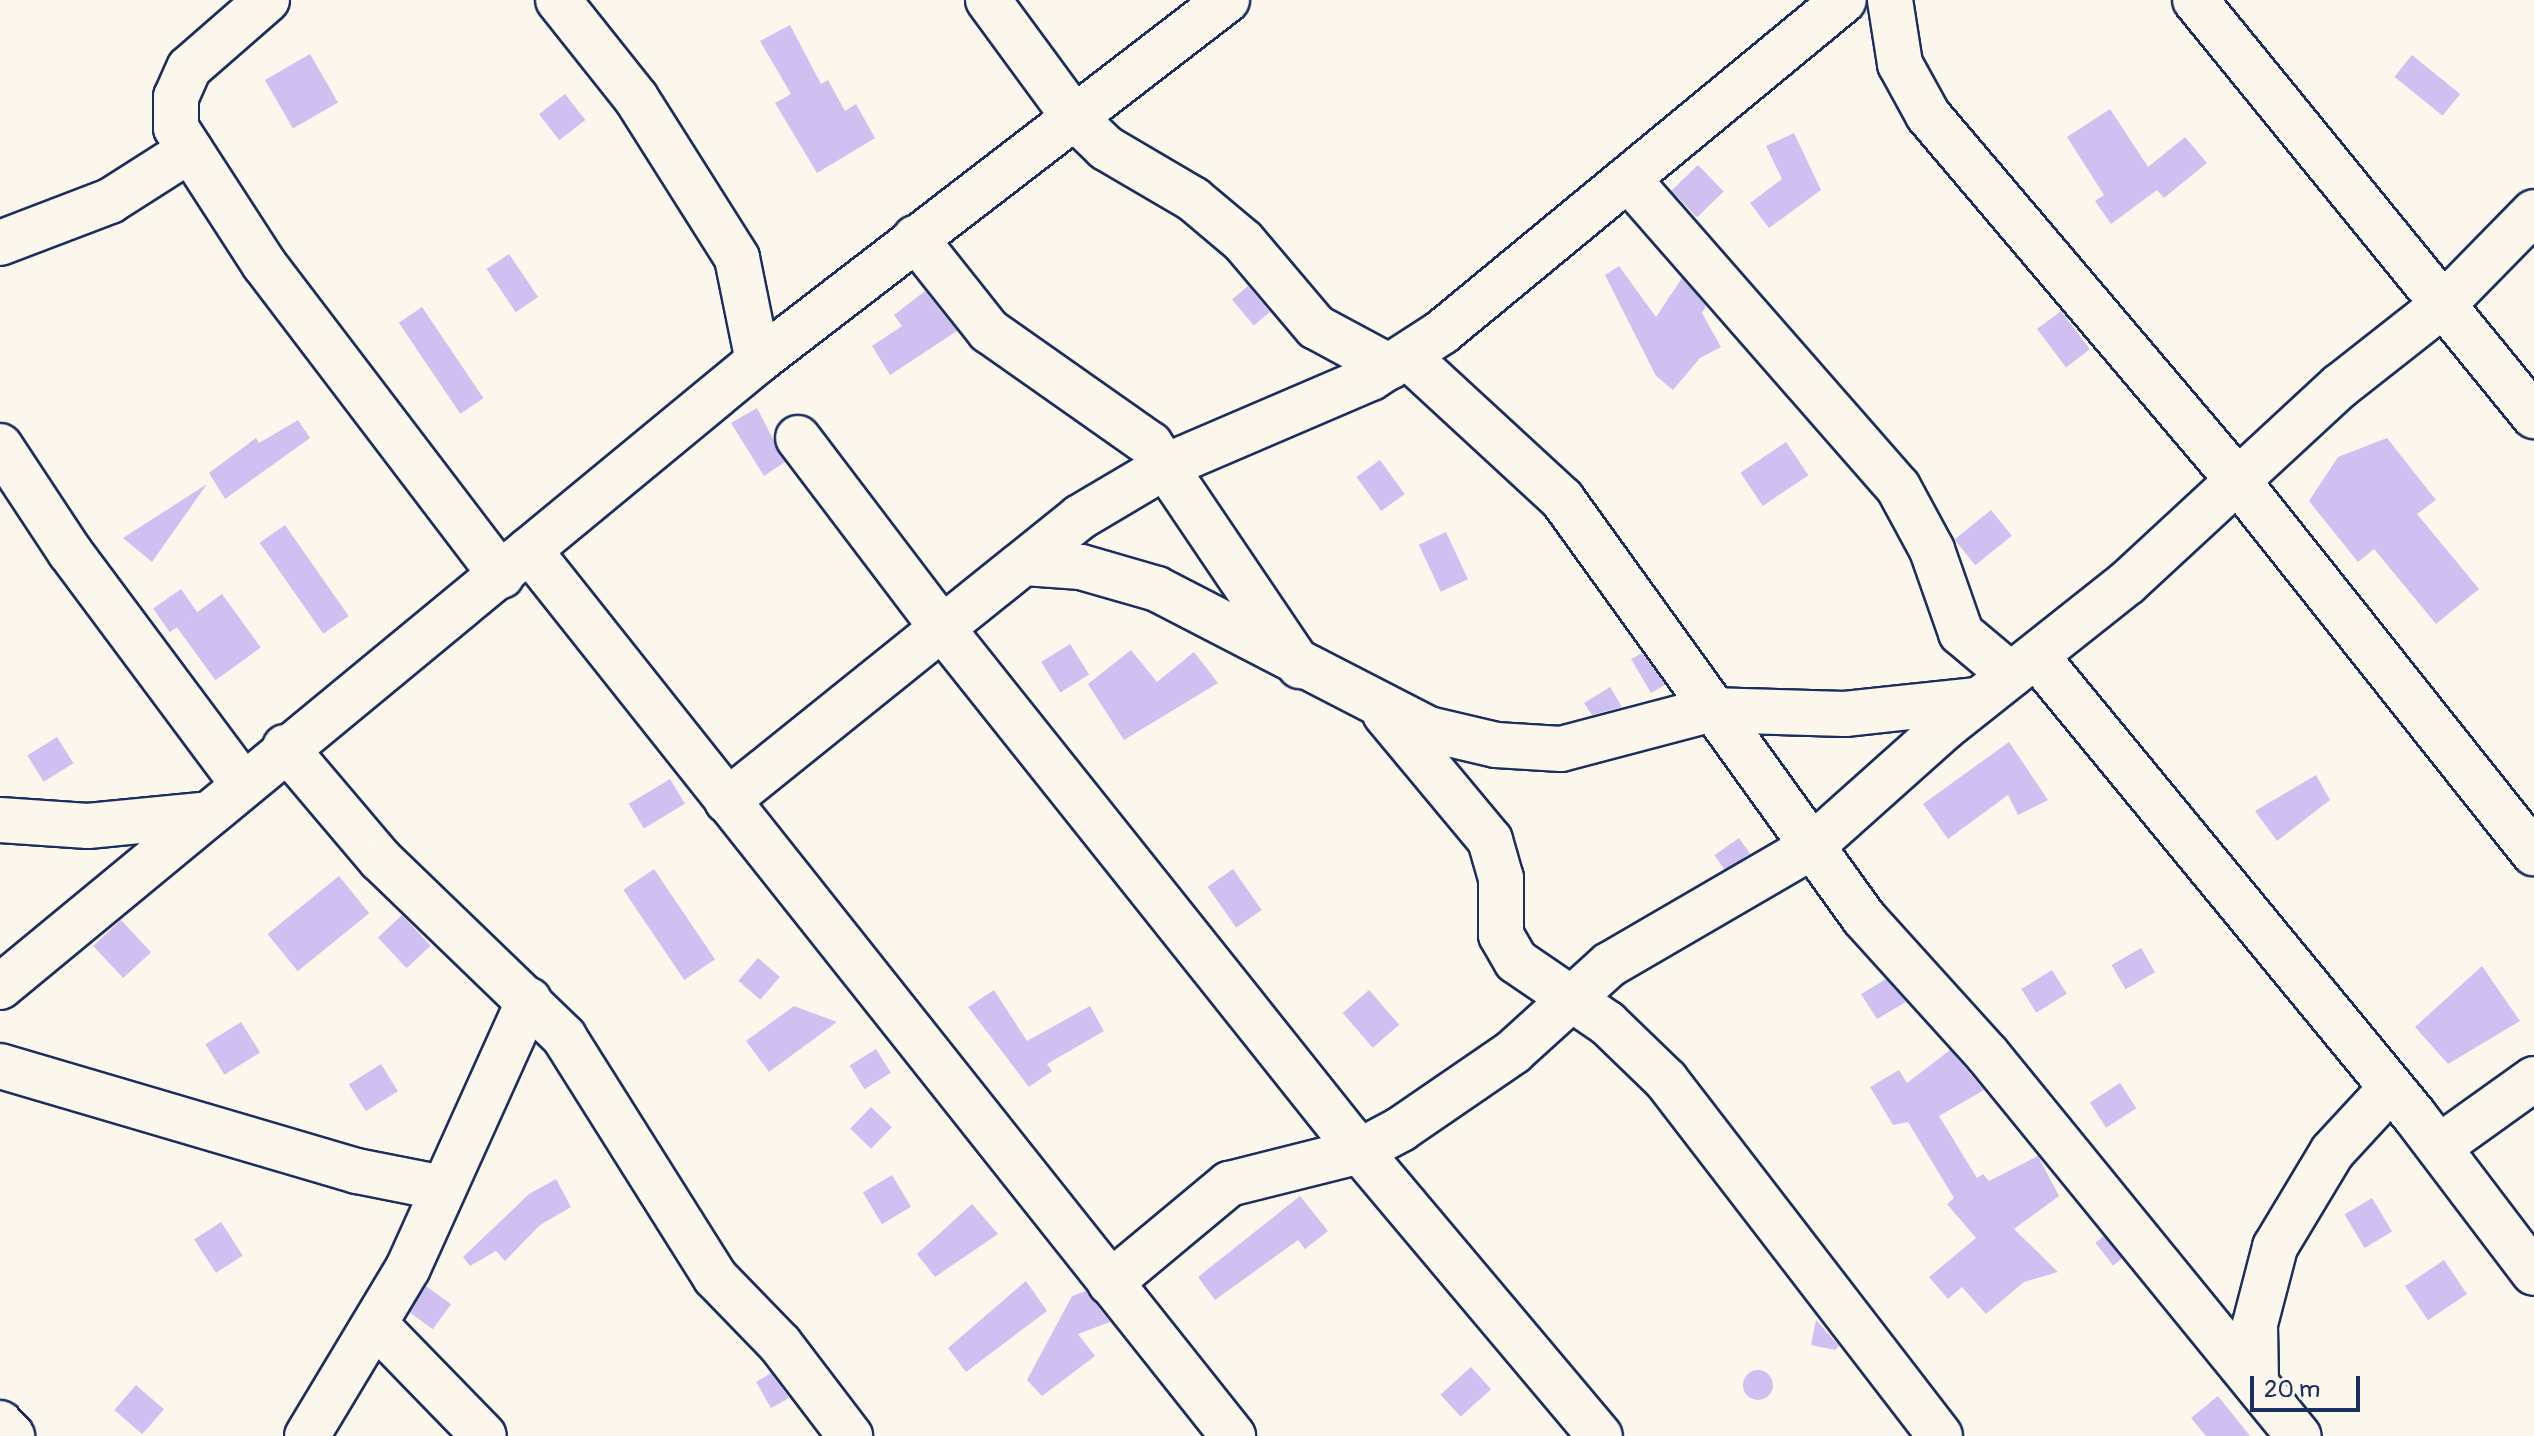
<!DOCTYPE html>
<html>
<head>
<meta charset="utf-8">
<style>
  body { margin:0 }
  #map { position:relative; width:2534px; height:1436px; overflow:hidden; background:#fbf7ec; font-family:Pangolin,sans-serif }
  div>[style] { position:absolute }
  .building>* { inset:0; background:#d0c0f1; transform-origin:0 0 }
  .round { border-radius:50% }
  .roads { filter:drop-shadow(2px 0 #1b2f5e) drop-shadow(-2px 0 #1b2f5e) drop-shadow(0 2px #1b2f5e) drop-shadow(0 -2px #1b2f5e) }
  .minor>* { height:44px; margin:-22px; padding:0 22px; transform-origin:22px; border-radius:22px; background:#fbf7ec }
  span { translate:-50% -50%; white-space:nowrap; text-align:center; line-height:1.15; -webkit-text-stroke:6px #fbf7ec; paint-order:stroke }
  .scale { position:absolute; left:2250px; top:1376px; width:110px; height:36px; box-sizing:border-box; border:4px solid #1b2f5e; border-top:0; padding-left:10px; font-size:24px; line-height:28px; white-space:nowrap; color:#1b2f5e; -webkit-text-stroke:6px #fbf7ec; paint-order:stroke }
</style>
</head>
<body>
<div id="map">
  <div class="building">
    <div style="clip-path:polygon(790px 25px,821px 84px,828px 80px,845px 111px,856px 104px,875px 138px,817px 173px,775px 103px,791px 94px,760px 41px)"></div>
    <div style="left:310px;top:54px;width:56px;height:52px;rotate:60deg"></div>
    <div style="left:2412px;top:55px;width:62px;height:28px;rotate:39deg"></div>
    <div style="left:565px;top:94px;width:33px;height:33px;rotate:52deg"></div>
    <div style="clip-path:polygon(2110px 109px,2148px 167px,2185px 137px,2207px 163px,2164px 198px,2157px 190px,2111px 224px,2095px 201px,2104px 195px,2067px 137px)"></div>
    <div style="clip-path:polygon(1794px 133px,1821px 190px,1769px 228px,1750px 203px,1782px 179px,1766px 146px)"></div>
    <div style="left:1698px;top:165px;width:37px;height:37px;rotate:46deg"></div>
    <div style="left:509px;top:254px;width:52px;height:27px;rotate:56deg"></div>
    <div style="clip-path:polygon(1619px 266px,1656px 317px,1682px 278px,1706px 306px,1702px 313px,1721px 347px,1700px 358px,1673px 390px,1656px 376px,1605px 275px)"></div>
    <div style="left:1248px;top:286px;width:34px;height:21px;rotate:50deg"></div>
    <div style="clip-path:polygon(925px 291px,957px 331px,890px 375px,872px 346px,902px 326px,894px 315px)"></div>
    <div style="left:422px;top:307px;width:110px;height:28px;rotate:56deg"></div>
    <div style="left:2061px;top:311px;width:48px;height:30px;rotate:53deg"></div>
    <div style="clip-path:polygon(757px 408px,785px 462px,764px 476px,731px 423px)"></div>
    <div style="clip-path:polygon(298px 420px,310px 438px,225px 499px,209px 473px,256px 438px,259px 443px)"></div>
    <div style="clip-path:polygon(2387px 438px,2436px 500px,2417px 514px,2479px 589px,2436px 624px,2374px 549px,2358px 562px,2309px 501px,2338px 457px)"></div>
    <div style="left:1786px;top:442px;width:40px;height:55px;rotate:56deg"></div>
    <div style="left:1380px;top:460px;width:42px;height:29px;rotate:54deg"></div>
    <div style="clip-path:polygon(207px 484px,152px 562px,123px 538px)"></div>
    <div style="left:1991px;top:510px;width:33px;height:47px;rotate:51deg"></div>
    <div style="left:285px;top:525px;width:111px;height:31px;rotate:55deg"></div>
    <div style="left:1446px;top:532px;width:52px;height:30px;rotate:65deg"></div>
    <div style="left:181px;top:589px;width:29px;height:34px;rotate:55deg"></div>
    <div style="left:222px;top:594px;width:66px;height:56px;rotate:54deg"></div>
    <div style="left:1070px;top:644px;width:36px;height:34px;rotate:58deg"></div>
    <div style="clip-path:polygon(1131px 650px,1157px 682px,1194px 652px,1218px 683px,1124px 740px,1088px 684px)"></div>
    <div style="clip-path:polygon(1642px 653px,1665px 685px,1651px 693px,1631px 659px)"></div>
    <div style="clip-path:polygon(1610px 687px,1622px 707px,1592px 715px,1584px 703px)"></div>
    <div style="left:57px;top:737px;width:31px;height:35px;rotate:58deg"></div>
    <div style="clip-path:polygon(2009px 742px,2048px 800px,2018px 815px,2008px 795px,1948px 839px,1923px 804px)"></div>
    <div style="clip-path:polygon(2316px 775px,2330px 800px,2277px 841px,2255px 811px)"></div>
    <div style="left:670px;top:779px;width:29px;height:48px;rotate:59deg"></div>
    <div style="left:1739px;top:838px;width:19px;height:30px;rotate:55deg"></div>
    <div style="left:654px;top:869px;width:109px;height:37px;rotate:56deg"></div>
    <div style="left:1233px;top:869px;width:50px;height:31px;rotate:55deg"></div>
    <div style="left:339px;top:876px;width:48px;height:92px;rotate:51deg"></div>
    <div style="left:402px;top:915px;width:42px;height:33px;rotate:47deg"></div>
    <div style="left:121px;top:920px;width:44px;height:38px;rotate:47deg"></div>
    <div style="left:2141px;top:948px;width:28px;height:34px;rotate:60deg"></div>
    <div style="left:758px;top:958px;width:29px;height:30px;rotate:41deg"></div>
    <div style="clip-path:polygon(2482px 966px,2520px 1021px,2448px 1064px,2415px 1027px)"></div>
    <div style="left:2052px;top:970px;width:28px;height:36px;rotate:58deg"></div>
    <div style="clip-path:polygon(1886px 979px,1906px 1002px,1877px 1019px,1861px 994px)"></div>
    <div style="clip-path:polygon(994px 990px,1027px 1041px,1090px 1006px,1104px 1031px,1047px 1064px,1052px 1071px,1029px 1087px,968px 1007px)"></div>
    <div style="left:1369px;top:990px;width:46px;height:35px;rotate:49deg"></div>
    <div style="clip-path:polygon(794px 1006px,837px 1022px,769px 1072px,746px 1041px)"></div>
    <div style="left:241px;top:1022px;width:36px;height:42px;rotate:58deg"></div>
    <div style="left:876px;top:1049px;width:28px;height:31px;rotate:58deg"></div>
    <div style="clip-path:polygon(1950px 1050px,1984px 1090px,1939px 1116px,1977px 1178px,1983px 1174px,1989px 1181px,2038px 1156px,2059px 1196px,2014px 1229px,2058px 1272px,2024px 1282px,1986px 1314px,1962px 1287px,1948px 1299px,1929px 1277px,1976px 1238px,1947px 1204px,1954px 1198px,1908px 1122px,1893px 1125px,1870px 1087px,1899px 1070px,1907px 1083px)"></div>
    <div style="left:381px;top:1064px;width:32px;height:38px;rotate:58deg"></div>
    <div style="left:2120px;top:1083px;width:30px;height:36px;rotate:57deg"></div>
    <div style="left:871px;top:1107px;width:29px;height:30px;rotate:44deg"></div>
    <div style="left:892px;top:1175px;width:37px;height:34px;rotate:59deg"></div>
    <div style="clip-path:polygon(556px 1179px,571px 1207px,540px 1225px,505px 1261px,496px 1251px,470px 1266px,463px 1257px,529px 1194px)"></div>
    <div style="clip-path:polygon(1300px 1196px,1328px 1231px,1305px 1249px,1298px 1240px,1215px 1300px,1198px 1277px)"></div>
    <div style="left:2372px;top:1198px;width:39px;height:32px;rotate:59deg"></div>
    <div style="clip-path:polygon(972px 1204px,998px 1234px,935px 1277px,917px 1254px)"></div>
    <div style="left:221px;top:1222px;width:40px;height:32px;rotate:57deg"></div>
    <div style="left:2104px;top:1236px;width:29px;height:11px;rotate:52deg"></div>
    <div style="left:2444px;top:1260px;width:41px;height:47px;rotate:56deg"></div>
    <div style="clip-path:polygon(1026px 1281px,1047px 1311px,966px 1372px,948px 1348px)"></div>
    <div style="left:426px;top:1286px;width:31px;height:31px;rotate:36deg"></div>
    <div style="clip-path:polygon(1086px 1291px,1110px 1322px,1078px 1334px,1095px 1356px,1042px 1396px,1027px 1380px,1072px 1296px)"></div>
    <div style="clip-path:polygon(1816px 1320px,1839px 1346px,1835px 1350px,1811px 1345px)"></div>
    <div style="left:1471px;top:1367px;width:30px;height:41px;rotate:48deg"></div>
    <div class="round" style="left:1743px;top:1370px;width:30px;height:30px"></div>
    <div style="clip-path:polygon(771px 1373px,789px 1398px,771px 1408px,756px 1382px)"></div>
    <div style="left:136px;top:1385px;width:37px;height:33px;rotate:41deg"></div>
    <div style="clip-path:polygon(2218px 1396px,2250px 1436px,2206px 1436px,2191px 1418px)"></div>
  </div>
  <div class="roads">
    <div class="minor">
      <div style="left:267px;top:0;width:103px;rotate:138.9deg"></div>
      <div style="left:189px;top:68px;width:32px;rotate:114deg"></div>
      <div style="left:176px;top:97px;width:31px;rotate:90deg"></div>
      <div style="left:176px;top:128px;width:162px;rotate:57.1deg"></div>
      <div style="left:264px;top:264px;width:392px;rotate:52.7deg"></div>
      <div style="left:558px;top:0;width:125px;rotate:51.5deg"></div>
      <div style="left:636px;top:98px;width:189px;rotate:57.7deg"></div>
      <div style="left:737px;top:258px;width:105px;rotate:78.5deg"></div>
      <div style="left:988px;top:0;width:145px;rotate:53.7deg"></div>
      <div style="left:1074px;top:117px;width:45px;rotate:44.1deg"></div>
      <div style="left:1106px;top:148px;width:101px;rotate:30.4deg"></div>
      <div style="left:1193px;top:199px;width:65px;rotate:40deg"></div>
      <div style="left:1243px;top:241px;width:113px;rotate:49.7deg"></div>
      <div style="left:1316px;top:327px;width:84px;rotate:28.4deg"></div>
      <div style="left:1890px;top:0;width:65px;rotate:81.1deg"></div>
      <div style="left:1900px;top:64px;width:58px;rotate:61.2deg"></div>
      <div style="left:1928px;top:115px;width:478px;rotate:49.7deg"></div>
      <div style="left:2237px;top:480px;width:477px;rotate:51.5deg"></div>
      <div style="left:2195px;top:0;width:537px;rotate:50.82deg"></div>
      <div style="left:1629px;top:180px;width:408px;rotate:48.8deg"></div>
      <div style="left:1898px;top:487px;width:72px;rotate:61.6deg"></div>
      <div style="left:1932px;top:550px;width:88px;rotate:70.7deg"></div>
      <div style="left:1961px;top:633px;width:65px;rotate:40deg"></div>
      <div style="left:915px;top:238px;width:119px;rotate:51.5deg"></div>
      <div style="left:989px;top:331px;width:197px;rotate:35.1deg"></div>
      <div style="left:1150px;top:444px;width:268px;rotate:56deg"></div>
      <div style="left:0;top:243px;width:118px;rotate:-20.9deg"></div>
      <div style="left:110px;top:201px;width:95px;rotate:-32.5deg"></div>
      <div style="left:1407px;top:356px;width:211px;rotate:42.7deg"></div>
      <div style="left:1562px;top:499px;width:516px;rotate:54.22deg"></div>
      <div style="left:1864px;top:918px;width:183px;rotate:47.9deg"></div>
      <div style="left:1987px;top:1054px;width:493px;rotate:50.8deg"></div>
      <div style="left:798px;top:438px;width:238px;rotate:52.8deg"></div>
      <div style="left:942px;top:628px;width:651px;rotate:51.42deg"></div>
      <div style="left:1348px;top:1137px;width:391px;rotate:49.9deg"></div>
      <div style="left:0;top:446px;width:127px;rotate:56.6deg"></div>
      <div style="left:70px;top:552px;width:288px;rotate:53.3deg"></div>
      <div style="left:529px;top:550px;width:1132px;rotate:51.53deg"></div>
      <div style="left:1025px;top:563px;width:56px;rotate:4.1deg"></div>
      <div style="left:1081px;top:567px;width:79px;rotate:16.1deg"></div>
      <div style="left:1157px;top:589px;width:305px;rotate:27.3deg"></div>
      <div style="left:1428px;top:729px;width:70px;rotate:13.2deg"></div>
      <div style="left:1496px;top:745px;width:65px;rotate:3.5deg"></div>
      <div style="left:1561px;top:749px;width:153px;rotate:-14.8deg"></div>
      <div style="left:1709px;top:710px;width:136px;rotate:1.7deg"></div>
      <div style="left:1845px;top:714px;width:133px;rotate:-6.1deg"></div>
      <div style="left:2037px;top:657px;width:593px;rotate:50.54deg"></div>
      <div style="left:2414px;top:1115px;width:198px;rotate:52.8deg"></div>
      <div style="left:1385px;top:714px;width:164px;rotate:50.2deg"></div>
      <div style="left:1490px;top:840px;width:40px;rotate:74deg"></div>
      <div style="left:1501px;top:878px;width:57px;rotate:90deg"></div>
      <div style="left:1501px;top:935px;width:30px;rotate:60deg"></div>
      <div style="left:1516px;top:961px;width:110px;rotate:34.3deg"></div>
      <div style="left:1607px;top:1023px;width:82px;rotate:44deg"></div>
      <div style="left:1666px;top:1080px;width:449px;rotate:52.4deg"></div>
      <div style="left:285px;top:747px;width:148px;rotate:49.7deg"></div>
      <div style="left:381px;top:860px;width:255px;rotate:44deg"></div>
      <div style="left:564px;top:1037px;width:284px;rotate:57.8deg"></div>
      <div style="left:715px;top:1277px;width:93px;rotate:45.9deg"></div>
      <div style="left:780px;top:1344px;width:116px;rotate:52.7deg"></div>
      <div style="left:727px;top:801px;width:453px;rotate:-38.8deg"></div>
      <div style="left:1080px;top:517px;width:102px;rotate:-30.6deg"></div>
      <div style="left:1168px;top:465px;width:221px;rotate:-23.2deg"></div>
      <div style="left:1371px;top:378px;width:85px;rotate:-32.9deg"></div>
      <div style="left:1442px;top:332px;width:521px;rotate:-39.55deg"></div>
      <div style="left:0;top:820px;width:88px;rotate:3.9deg"></div>
      <div style="left:88px;top:826px;width:114px;rotate:-5.6deg"></div>
      <div style="left:0;top:987px;width:983px;rotate:-39.55deg"></div>
      <div style="left:758px;top:361px;width:592px;rotate:-37.59deg"></div>
      <div style="left:0;top:1066px;width:372px;rotate:16.4deg"></div>
      <div style="left:357px;top:1171px;width:88px;rotate:11.2deg"></div>
      <div style="left:2439px;top:1147px;width:117px;rotate:-35.6deg"></div>
      <div style="left:1110px;top:1283px;width:155px;rotate:-39.8deg"></div>
      <div style="left:1229px;top:1184px;width:135px;rotate:-14.1deg"></div>
      <div style="left:1360px;top:1151px;width:47px;rotate:-28.2deg"></div>
      <div style="left:1401px;top:1129px;width:136px;rotate:-34.5deg"></div>
      <div style="left:1513px;top:1052px;width:130px;rotate:-42.2deg"></div>
      <div style="left:1609px;top:965px;width:233px;rotate:-30.2deg"></div>
      <div style="left:1810px;top:848px;width:180px;rotate:-41.8deg"></div>
      <div style="left:1944px;top:728px;width:233px;rotate:-38.4deg"></div>
      <div style="left:2127px;top:583px;width:290px;rotate:-42.8deg"></div>
      <div style="left:2340px;top:386px;width:131px;rotate:-38.2deg"></div>
      <div style="left:2443px;top:305px;width:130px;rotate:-45.6deg"></div>
      <div style="left:377px;top:1326px;width:153px;rotate:45.8deg"></div>
      <div style="left:2256px;top:1383px;width:59px;rotate:-91deg"></div>
      <div style="left:2255px;top:1324px;width:80px;rotate:-75.4deg"></div>
      <div style="left:2275px;top:1247px;width:111px;rotate:-59deg"></div>
      <div style="left:2332px;top:1152px;width:87px;rotate:-47.3deg"></div>
      <div style="left:0;top:1423px;width:18px;rotate:47deg"></div>
      <div style="left:307px;top:1436px;width:196px;rotate:-59deg"></div>
      <div style="left:408px;top:1268px;width:294px;rotate:-65.7deg"></div>
    </div>
  </div>
  <div class="scale">20 m</div>
</div>
</body>
</html>
